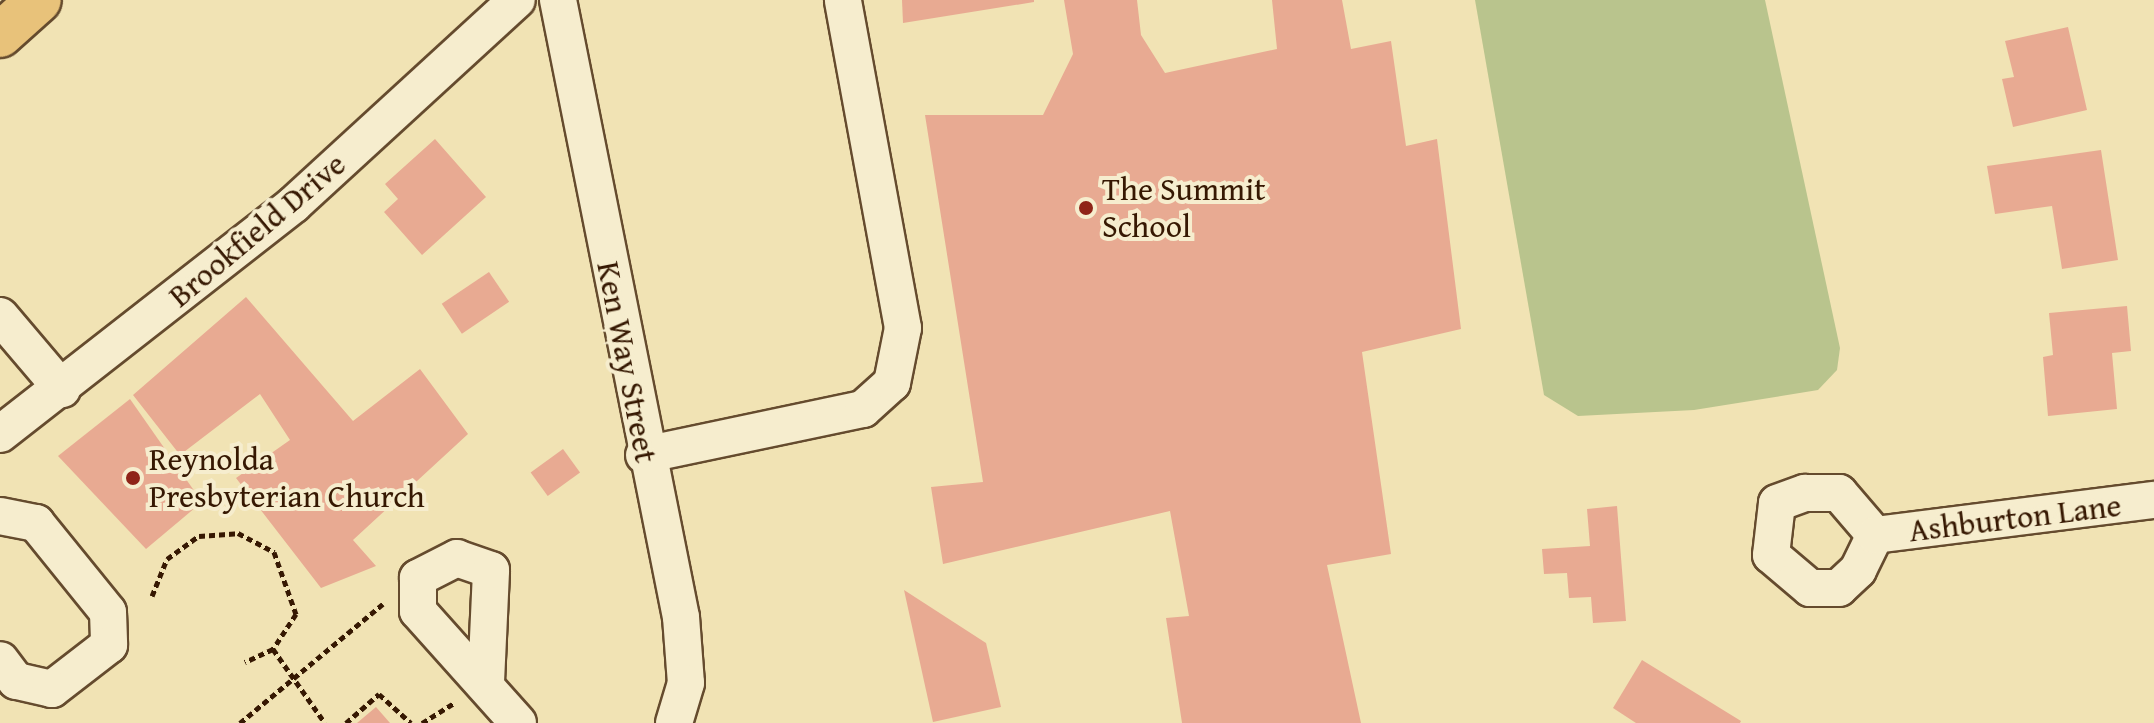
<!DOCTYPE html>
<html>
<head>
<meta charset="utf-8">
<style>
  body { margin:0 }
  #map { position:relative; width:2154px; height:723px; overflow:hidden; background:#f1e3b4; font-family:"Gentium Book Plus",serif }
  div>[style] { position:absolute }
  .green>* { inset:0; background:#b9c48d }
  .building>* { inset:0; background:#e8aa92; transform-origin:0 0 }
  .path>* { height:5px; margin-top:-2.5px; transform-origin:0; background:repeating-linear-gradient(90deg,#361802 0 6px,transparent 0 10px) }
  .roads { filter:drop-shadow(2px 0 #654b2e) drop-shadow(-2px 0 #654b2e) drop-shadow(0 2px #654b2e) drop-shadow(0 -2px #654b2e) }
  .minor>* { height:36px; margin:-18px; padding:0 18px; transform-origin:18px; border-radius:18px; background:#f6edce }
  .major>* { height:44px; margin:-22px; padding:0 22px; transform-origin:22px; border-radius:22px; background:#e8c27a }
  .dots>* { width:22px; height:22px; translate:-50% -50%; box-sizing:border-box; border:4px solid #f6edce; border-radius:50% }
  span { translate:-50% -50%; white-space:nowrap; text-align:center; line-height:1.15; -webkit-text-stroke:8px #f6edce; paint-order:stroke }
  .poi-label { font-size:32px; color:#361802 }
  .left { translate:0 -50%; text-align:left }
  .street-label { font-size:32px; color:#361802 }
</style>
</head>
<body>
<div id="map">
  <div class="green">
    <div style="clip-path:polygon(1475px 0,1765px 0,1840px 348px,1837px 370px,1818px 390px,1694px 410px,1578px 416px,1544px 395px)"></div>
  </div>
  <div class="building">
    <div style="clip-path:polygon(902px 0,1034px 0,1034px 2px,903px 23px)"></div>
    <div style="clip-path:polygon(1064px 0,1137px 0,1141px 35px,1165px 73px,1277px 49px,1272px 0,1342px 0,1351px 49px,1391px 41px,1406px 146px,1437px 139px,1461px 329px,1362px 352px,1391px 554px,1327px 565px,1361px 723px,1182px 723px,1166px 618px,1189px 616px,1170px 511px,943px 564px,931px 487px,983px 482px,925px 115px,1043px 115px,1073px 54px)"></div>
    <div style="clip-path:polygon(2068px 27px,2087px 110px,2013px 127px,2002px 79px,2014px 77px,2005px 41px)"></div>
    <div style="clip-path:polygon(435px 139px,486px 197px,422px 255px,384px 212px,398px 199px,385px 184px)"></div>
    <div style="clip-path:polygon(2101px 150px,2118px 260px,2062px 269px,2052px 206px,1995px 214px,1987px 166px)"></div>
    <div style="left:489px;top:272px;width:36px;height:57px;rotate:56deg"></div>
    <div style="clip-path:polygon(246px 297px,353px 421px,420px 369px,468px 434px,353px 540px,376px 566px,321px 588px,236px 478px,290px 440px,260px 394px,180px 455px,133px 395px)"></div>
    <div style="clip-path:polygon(2127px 306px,2131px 351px,2112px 353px,2117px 409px,2048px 416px,2043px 357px,2053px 355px,2049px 313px)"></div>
    <div style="clip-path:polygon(130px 399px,202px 502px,146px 549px,58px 456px)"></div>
    <div style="left:563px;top:449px;width:29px;height:40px;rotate:54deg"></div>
    <div style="clip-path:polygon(1617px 506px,1626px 621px,1593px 623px,1591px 597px,1569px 598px,1567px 573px,1544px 574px,1542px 549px,1590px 546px,1587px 509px)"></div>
    <div style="clip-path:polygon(904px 590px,986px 643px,1001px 707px,933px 722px)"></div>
    <div style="clip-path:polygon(1642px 660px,1741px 721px,1740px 723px,1636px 723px,1613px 708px)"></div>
    <div style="clip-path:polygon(376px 707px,390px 723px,357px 723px)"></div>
  </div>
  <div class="path">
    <div style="left:152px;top:596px;width:40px;rotate:-68deg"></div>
    <div style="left:167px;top:559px;width:39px;rotate:-36deg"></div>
    <div style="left:199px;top:536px;width:39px;rotate:-4deg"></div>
    <div style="left:238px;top:533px;width:41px;rotate:27.8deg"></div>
    <div style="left:274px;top:552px;width:66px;rotate:70.5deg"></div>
    <div style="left:296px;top:614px;width:42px;rotate:123.3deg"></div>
    <div style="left:273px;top:649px;width:31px;rotate:155deg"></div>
    <div style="left:273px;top:649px;width:90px;rotate:54.9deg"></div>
    <div style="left:240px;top:723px;width:186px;rotate:-39.8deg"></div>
    <div style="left:346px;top:723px;width:44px;rotate:-41.3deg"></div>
    <div style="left:379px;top:694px;width:43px;rotate:42.2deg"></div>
    <div style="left:422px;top:723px;width:39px;rotate:-32deg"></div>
  </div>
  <div class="roads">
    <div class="minor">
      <div style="left:558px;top:0;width:629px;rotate:78.73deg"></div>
      <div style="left:681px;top:617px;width:66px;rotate:85.7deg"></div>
      <div style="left:686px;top:683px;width:42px;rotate:106.7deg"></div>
      <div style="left:0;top:316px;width:96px;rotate:49.7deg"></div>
      <div style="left:0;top:434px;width:373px;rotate:-38deg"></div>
      <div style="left:294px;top:204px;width:302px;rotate:-42.5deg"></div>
      <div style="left:644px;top:455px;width:224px;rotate:-11.9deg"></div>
      <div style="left:863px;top:409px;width:39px;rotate:-42deg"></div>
      <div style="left:892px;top:383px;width:56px;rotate:-78.7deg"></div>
      <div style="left:903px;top:328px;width:333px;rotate:-100.4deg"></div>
      <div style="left:1805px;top:493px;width:34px"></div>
      <div style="left:1839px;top:493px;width:55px;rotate:49.4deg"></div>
      <div style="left:1875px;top:535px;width:39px;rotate:116deg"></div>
      <div style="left:1858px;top:570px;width:26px;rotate:137deg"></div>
      <div style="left:1839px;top:588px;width:29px;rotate:180deg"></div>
      <div style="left:1810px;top:588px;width:51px;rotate:-139.8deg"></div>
      <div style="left:1771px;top:555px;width:52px;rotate:-83.4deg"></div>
      <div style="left:1777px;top:503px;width:30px;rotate:-20deg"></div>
      <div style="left:0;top:516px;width:37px;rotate:11deg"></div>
      <div style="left:36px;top:523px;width:114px;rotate:51deg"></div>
      <div style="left:108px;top:612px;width:33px;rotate:88deg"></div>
      <div style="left:109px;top:645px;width:72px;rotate:142.3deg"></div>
      <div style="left:52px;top:689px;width:37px;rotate:-167deg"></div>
      <div style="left:16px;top:681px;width:26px;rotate:-127deg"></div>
      <div style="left:1875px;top:535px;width:281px;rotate:-7.2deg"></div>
      <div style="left:486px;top:682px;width:112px;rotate:-87.4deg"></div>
      <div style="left:491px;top:570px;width:36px;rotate:-161deg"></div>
      <div style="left:457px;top:558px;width:44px;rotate:152.9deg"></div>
      <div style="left:418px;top:578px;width:33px;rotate:90deg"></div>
      <div style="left:418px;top:611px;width:150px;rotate:48.2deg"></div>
    </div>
    <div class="major">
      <div style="left:0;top:35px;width:52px;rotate:-41.9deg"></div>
    </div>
  </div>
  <div class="dots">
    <div style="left:1086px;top:208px;background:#8f2418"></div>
    <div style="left:133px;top:478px;background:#8f2418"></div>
  </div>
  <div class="poi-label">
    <span class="left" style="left:1102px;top:208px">The Summit<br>School</span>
    <span class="left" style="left:149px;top:478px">Reynolda<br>Presbyterian Church</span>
  </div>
  <div class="street-label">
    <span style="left:257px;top:230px;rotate:-40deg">Brookfield Drive</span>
    <span style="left:627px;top:362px;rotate:79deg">Ken Way Street</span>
    <span style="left:2015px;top:518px;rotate:-7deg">Ashburton Lane</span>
  </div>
</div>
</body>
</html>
